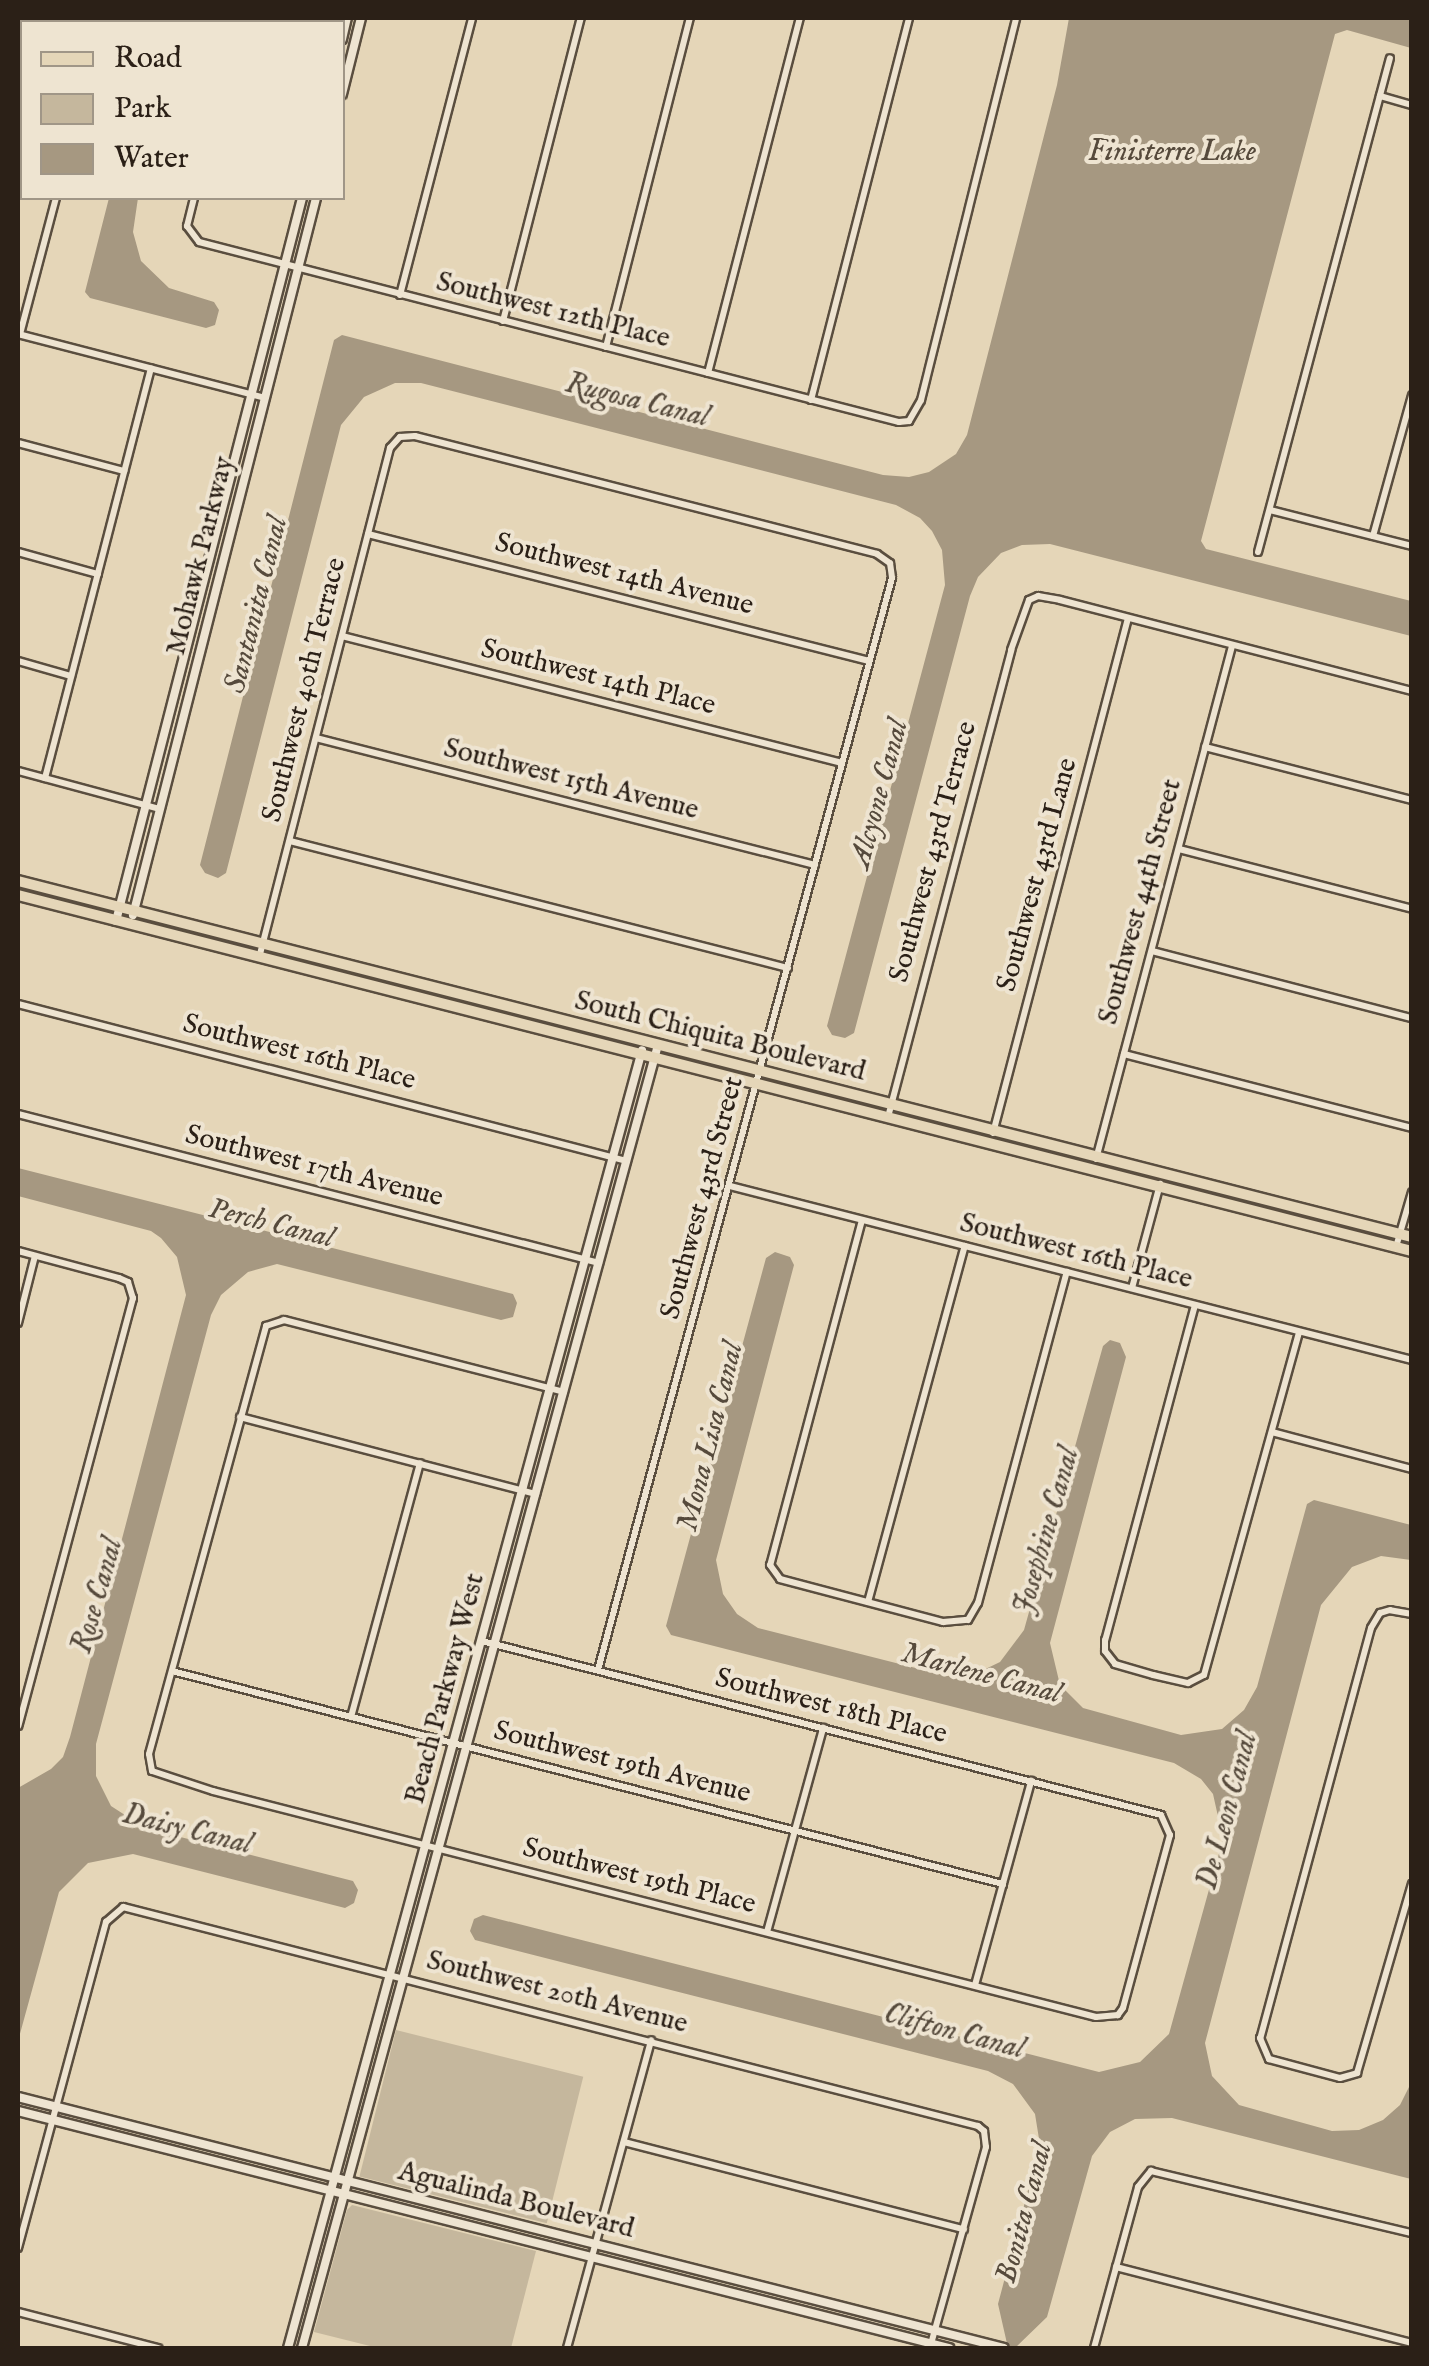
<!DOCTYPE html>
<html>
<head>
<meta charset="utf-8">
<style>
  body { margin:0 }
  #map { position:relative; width:1429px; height:2366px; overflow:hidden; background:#e5d6b8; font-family:"IM FELL English",serif }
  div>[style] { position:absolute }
  .green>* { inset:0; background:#c5b79d; transform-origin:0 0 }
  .water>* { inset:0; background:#a69881 }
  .roads { filter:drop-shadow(2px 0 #5a4e3f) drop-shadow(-2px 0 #5a4e3f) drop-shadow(0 2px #5a4e3f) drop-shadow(0 -2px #5a4e3f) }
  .minor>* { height:6px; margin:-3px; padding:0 3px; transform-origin:3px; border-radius:3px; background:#eee4d1 }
  .tertiary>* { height:8px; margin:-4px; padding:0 4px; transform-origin:4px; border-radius:4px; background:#eee4d1 }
  .primary>* { height:10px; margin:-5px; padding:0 5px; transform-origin:5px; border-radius:5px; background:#e5d6b8 }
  span { translate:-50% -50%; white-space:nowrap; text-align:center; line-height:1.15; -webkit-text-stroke:8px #eee4d1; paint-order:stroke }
  .street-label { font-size:28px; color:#2b2017 }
  .water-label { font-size:30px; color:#564a3c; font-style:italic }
  .frame { position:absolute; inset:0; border:20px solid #2b2017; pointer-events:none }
  .legend { position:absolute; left:20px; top:20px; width:325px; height:180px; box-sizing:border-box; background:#eee4d1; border:2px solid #a09687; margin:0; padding:12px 18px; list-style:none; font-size:30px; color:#2b2017 }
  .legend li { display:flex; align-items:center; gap:20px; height:50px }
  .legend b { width:50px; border:2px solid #a09687 }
</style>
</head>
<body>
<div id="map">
  <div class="green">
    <div style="left:396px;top:2030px;width:193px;height:151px;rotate:14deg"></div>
    <div style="clip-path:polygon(352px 2205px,536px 2251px,511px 2348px,378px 2348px,314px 2332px,347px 2210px)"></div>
  </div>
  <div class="water">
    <div style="clip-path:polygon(1069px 18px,1411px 18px,1411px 48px,1347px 30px,1335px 34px,1201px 541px,1206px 549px,1411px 601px,1411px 636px,1050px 544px,1022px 545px,1001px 553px,978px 577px,970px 596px,854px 1033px,845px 1038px,832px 1035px,827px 1026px,945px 585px,942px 550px,932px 531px,920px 518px,896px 505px,421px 383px,395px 383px,364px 397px,341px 425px,226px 873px,218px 878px,205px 873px,200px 865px,334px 340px,342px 335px,883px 475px,909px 477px,929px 472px,956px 454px,967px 435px,1057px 85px)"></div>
    <div style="clip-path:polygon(109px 198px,138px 198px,133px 232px,141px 261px,169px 288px,214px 302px,219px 310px,215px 325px,206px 328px,90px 298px,85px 292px)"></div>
    <div style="clip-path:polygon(18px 1168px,513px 1294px,517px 1303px,513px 1317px,501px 1320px,277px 1264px,248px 1272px,221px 1295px,211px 1315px,96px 1744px,96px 1776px,111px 1806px,145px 1828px,353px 1881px,358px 1890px,354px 1903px,345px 1908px,133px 1854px,88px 1863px,59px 1892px,18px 2041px,18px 1788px,51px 1769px,63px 1757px,70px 1737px,186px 1295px,177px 1257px,161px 1238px,151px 1231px,18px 1196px)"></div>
    <div style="clip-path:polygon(775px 1252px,790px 1257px,794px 1265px,716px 1560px,723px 1594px,737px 1614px,758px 1628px,947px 1676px,973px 1675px,1000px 1662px,1024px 1630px,1103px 1346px,1110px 1340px,1120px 1343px,1126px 1357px,1050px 1643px,1060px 1685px,1083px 1708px,1181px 1735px,1222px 1729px,1244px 1710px,1257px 1687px,1307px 1504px,1314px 1500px,1411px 1525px,1411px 1560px,1381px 1556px,1352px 1567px,1321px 1605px,1205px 2043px,1212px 2076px,1239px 2105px,1332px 2131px,1359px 2130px,1383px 2120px,1400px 2105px,1411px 2083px,1411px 2179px,1172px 2118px,1135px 2119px,1110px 2132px,1092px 2156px,1047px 2317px,1015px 2348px,1008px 2348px,998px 2304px,1040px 2145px,1035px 2114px,1013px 2084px,988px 2071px,475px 1940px,470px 1931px,474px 1919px,483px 1915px,1099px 2072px,1140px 2062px,1169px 2034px,1223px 1839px,1213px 1794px,1201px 1779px,1174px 1763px,671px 1635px,666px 1626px,766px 1258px)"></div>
  </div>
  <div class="roads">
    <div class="minor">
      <div style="left:49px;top:18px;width:19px;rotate:12deg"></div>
      <div style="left:238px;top:22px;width:4px;rotate:-76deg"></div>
      <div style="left:1380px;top:96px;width:33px;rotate:16deg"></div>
      <div style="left:194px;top:198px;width:29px;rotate:104deg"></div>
      <div style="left:187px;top:226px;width:20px;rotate:53deg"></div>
      <div style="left:199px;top:242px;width:723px;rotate:14.42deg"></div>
      <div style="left:899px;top:422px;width:10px;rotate:-6deg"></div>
      <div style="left:909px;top:421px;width:24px;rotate:-60deg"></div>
      <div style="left:921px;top:400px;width:394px;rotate:-76deg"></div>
      <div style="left:400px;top:295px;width:286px;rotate:-75.4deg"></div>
      <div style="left:503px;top:321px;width:313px;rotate:-75.6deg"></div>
      <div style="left:18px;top:334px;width:255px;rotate:14.5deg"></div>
      <div style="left:20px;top:334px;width:141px;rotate:-75.2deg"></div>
      <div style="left:606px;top:347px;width:340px;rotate:-75.7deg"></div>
      <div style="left:708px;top:373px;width:367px;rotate:-75.5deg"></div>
      <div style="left:811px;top:400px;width:394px;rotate:-75.6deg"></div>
      <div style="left:18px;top:443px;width:110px;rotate:14.8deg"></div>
      <div style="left:1270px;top:510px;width:146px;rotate:14.2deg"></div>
      <div style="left:368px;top:534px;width:517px;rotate:14.22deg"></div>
      <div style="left:1373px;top:536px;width:146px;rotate:-74.5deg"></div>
      <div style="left:18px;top:552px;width:83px;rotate:15.4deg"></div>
      <div style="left:1258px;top:552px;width:511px;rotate:-75.04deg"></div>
      <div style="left:342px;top:636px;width:516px;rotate:14.25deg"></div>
      <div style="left:18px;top:661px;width:55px;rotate:15.8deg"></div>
      <div style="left:316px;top:738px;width:515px;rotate:14.28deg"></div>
      <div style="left:1205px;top:747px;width:214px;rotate:14.4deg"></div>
      <div style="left:18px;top:771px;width:147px;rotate:15deg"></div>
      <div style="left:45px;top:778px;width:423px;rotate:-75.5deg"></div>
      <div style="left:290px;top:841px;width:514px;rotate:14.31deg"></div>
      <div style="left:1179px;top:849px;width:241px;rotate:14.4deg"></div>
      <div style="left:1152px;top:951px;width:268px;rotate:14.5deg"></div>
      <div style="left:259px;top:958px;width:527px;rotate:-75.59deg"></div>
      <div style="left:390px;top:448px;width:15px;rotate:-48deg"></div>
      <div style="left:400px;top:437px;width:15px;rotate:-4deg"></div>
      <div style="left:415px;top:436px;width:477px;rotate:14.3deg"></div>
      <div style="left:877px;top:554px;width:16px;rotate:35deg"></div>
      <div style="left:890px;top:563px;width:15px;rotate:82deg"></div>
      <div style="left:892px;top:578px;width:1131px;rotate:105.07deg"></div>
      <div style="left:18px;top:1004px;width:629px;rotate:14.46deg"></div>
      <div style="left:1124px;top:1054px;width:297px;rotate:14.4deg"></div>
      <div style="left:18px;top:1114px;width:600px;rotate:14.38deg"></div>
      <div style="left:888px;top:1117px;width:483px;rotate:-75.2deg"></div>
      <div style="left:1011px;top:650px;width:53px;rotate:-70.2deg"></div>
      <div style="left:1029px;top:600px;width:10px;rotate:-24deg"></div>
      <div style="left:1038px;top:596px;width:22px;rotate:10deg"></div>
      <div style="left:1060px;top:600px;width:364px;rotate:14.5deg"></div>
      <div style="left:993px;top:1133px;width:532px;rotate:-75.31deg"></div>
      <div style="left:1096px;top:1159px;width:531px;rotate:-75.15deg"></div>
      <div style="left:730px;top:1186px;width:704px;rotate:14.31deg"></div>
      <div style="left:862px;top:1220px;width:357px;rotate:104.9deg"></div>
      <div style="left:770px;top:1565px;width:17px;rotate:54deg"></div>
      <div style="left:780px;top:1579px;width:169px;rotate:14.8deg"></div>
      <div style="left:943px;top:1622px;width:25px;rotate:-5deg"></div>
      <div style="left:968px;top:1620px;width:20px;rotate:-60deg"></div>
      <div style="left:978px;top:1603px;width:343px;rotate:-75deg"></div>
      <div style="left:1396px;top:1247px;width:57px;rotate:-73.8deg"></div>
      <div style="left:18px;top:1251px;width:105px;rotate:15deg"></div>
      <div style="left:119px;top:1278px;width:10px;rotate:24deg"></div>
      <div style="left:128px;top:1282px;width:17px;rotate:73deg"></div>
      <div style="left:133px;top:1298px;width:443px;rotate:105deg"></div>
      <div style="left:1132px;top:1288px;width:108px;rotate:-74.9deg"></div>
      <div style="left:1195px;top:1305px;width:347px;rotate:105deg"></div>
      <div style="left:1105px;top:1640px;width:11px;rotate:90deg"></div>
      <div style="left:1105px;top:1651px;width:16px;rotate:52deg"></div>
      <div style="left:1115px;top:1664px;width:40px;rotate:16deg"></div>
      <div style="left:1153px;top:1675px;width:36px;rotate:13deg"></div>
      <div style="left:1188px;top:1683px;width:18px;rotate:-27deg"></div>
      <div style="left:1204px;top:1675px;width:356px;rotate:-74.5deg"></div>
      <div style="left:18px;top:1323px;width:69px;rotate:-75.8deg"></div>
      <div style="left:240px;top:1417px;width:306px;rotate:14.6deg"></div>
      <div style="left:1272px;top:1432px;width:145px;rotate:14.8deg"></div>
      <div style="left:868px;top:1602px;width:369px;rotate:-74.8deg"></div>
      <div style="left:1412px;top:1614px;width:22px;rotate:-170deg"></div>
      <div style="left:1390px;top:1610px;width:10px;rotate:163deg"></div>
      <div style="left:1380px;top:1613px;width:17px;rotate:121deg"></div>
      <div style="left:1371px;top:1628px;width:425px;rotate:105.1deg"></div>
      <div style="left:1260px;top:2038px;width:23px;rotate:67deg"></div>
      <div style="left:1269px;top:2059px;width:73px;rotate:15deg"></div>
      <div style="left:1340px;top:2078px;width:18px;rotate:-16deg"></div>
      <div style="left:1357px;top:2073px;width:197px;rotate:-73.8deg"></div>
      <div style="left:482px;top:1641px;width:701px;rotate:14.37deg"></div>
      <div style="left:1161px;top:1815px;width:22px;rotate:66deg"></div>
      <div style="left:1170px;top:1835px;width:179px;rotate:105.2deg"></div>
      <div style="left:1123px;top:2008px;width:9px;rotate:126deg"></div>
      <div style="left:1118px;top:2015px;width:22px;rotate:175deg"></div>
      <div style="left:1096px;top:2017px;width:911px;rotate:-165.64deg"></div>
      <div style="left:213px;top:1791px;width:64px;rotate:-161.8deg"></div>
      <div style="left:152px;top:1771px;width:17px;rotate:-100deg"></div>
      <div style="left:149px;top:1754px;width:444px;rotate:-74.7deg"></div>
      <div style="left:266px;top:1326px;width:19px;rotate:-18deg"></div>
      <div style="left:284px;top:1320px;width:289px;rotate:14.4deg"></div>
      <div style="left:172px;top:1671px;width:858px;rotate:14.38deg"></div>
      <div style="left:351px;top:1717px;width:263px;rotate:-74.8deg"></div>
      <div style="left:767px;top:1932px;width:212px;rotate:-74.6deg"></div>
      <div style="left:975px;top:1985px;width:212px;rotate:-74.6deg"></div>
      <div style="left:624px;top:2142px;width:351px;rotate:14.4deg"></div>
      <div style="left:18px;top:2248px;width:338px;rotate:-74.9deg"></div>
      <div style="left:106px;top:1922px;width:23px;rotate:-41deg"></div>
      <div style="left:123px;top:1907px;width:883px;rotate:14.37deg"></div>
      <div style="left:978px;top:2126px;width:8px;rotate:40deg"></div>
      <div style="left:984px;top:2131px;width:16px;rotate:83deg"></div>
      <div style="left:986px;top:2147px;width:209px;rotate:105.6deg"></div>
      <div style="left:1116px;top:2267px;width:306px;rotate:14.4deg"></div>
      <div style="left:18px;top:2312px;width:145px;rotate:14.4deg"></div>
      <div style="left:567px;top:2348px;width:319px;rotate:-74.7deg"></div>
      <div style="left:1094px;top:2348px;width:167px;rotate:-74.7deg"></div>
      <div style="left:1138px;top:2187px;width:21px;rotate:-51deg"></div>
      <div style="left:1151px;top:2171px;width:268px;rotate:13.4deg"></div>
    </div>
    <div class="tertiary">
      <div style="left:342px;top:39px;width:22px;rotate:-77deg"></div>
      <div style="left:342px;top:94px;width:78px;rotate:-76deg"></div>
      <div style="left:133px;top:915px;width:740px;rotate:-75.68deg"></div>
      <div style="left:116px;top:921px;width:747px;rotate:-75.57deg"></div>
      <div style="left:18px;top:2097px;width:1017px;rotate:14.28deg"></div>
      <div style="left:18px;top:2111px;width:961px;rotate:14.28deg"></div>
      <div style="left:288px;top:2348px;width:1345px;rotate:-74.74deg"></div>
      <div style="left:302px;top:2348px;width:1351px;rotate:-74.72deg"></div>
    </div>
    <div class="primary">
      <div style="left:18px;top:881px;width:1439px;rotate:14.33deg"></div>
      <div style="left:18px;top:895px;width:1439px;rotate:14.33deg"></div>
    </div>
  </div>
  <div class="street-label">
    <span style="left:553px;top:311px;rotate:14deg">Southwest 12th Place</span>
    <span style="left:201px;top:556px;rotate:-76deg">Mohawk Parkway</span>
    <span style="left:624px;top:575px;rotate:14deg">Southwest 14th Avenue</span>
    <span style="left:598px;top:678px;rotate:14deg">Southwest 14th Place</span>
    <span style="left:305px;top:690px;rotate:-76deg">Southwest 40th Terrace</span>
    <span style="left:571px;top:780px;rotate:14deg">Southwest 15th Avenue</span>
    <span style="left:934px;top:852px;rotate:-75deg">Southwest 43rd Terrace</span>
    <span style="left:1038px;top:875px;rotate:-75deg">Southwest 43rd Lane</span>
    <span style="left:1141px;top:902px;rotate:-75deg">Southwest 44th Street</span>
    <span style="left:720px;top:1037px;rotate:14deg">South Chiquita Boulevard</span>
    <span style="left:299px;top:1053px;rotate:14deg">Southwest 16th Place</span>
    <span style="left:314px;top:1167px;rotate:14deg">Southwest 17th Avenue</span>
    <span style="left:703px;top:1198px;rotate:-75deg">Southwest 43rd Street</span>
    <span style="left:1076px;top:1252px;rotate:14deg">Southwest 16th Place</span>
    <span style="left:446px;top:1689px;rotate:-75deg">Beach Parkway West</span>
    <span style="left:831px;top:1707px;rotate:14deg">Southwest 18th Place</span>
    <span style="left:622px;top:1763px;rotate:14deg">Southwest 19th Avenue</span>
    <span style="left:639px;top:1877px;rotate:14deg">Southwest 19th Place</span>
    <span style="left:557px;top:1993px;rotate:14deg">Southwest 20th Avenue</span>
    <span style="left:516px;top:2201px;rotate:14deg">Agualinda Boulevard</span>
  </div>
  <div class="water-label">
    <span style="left:1172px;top:152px">Finisterre Lake</span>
    <span style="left:637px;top:401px;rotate:14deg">Rugosa Canal</span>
    <span style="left:257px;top:605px;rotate:-76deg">Santanita Canal</span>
    <span style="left:880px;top:794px;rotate:-75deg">Alcyone Canal</span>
    <span style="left:271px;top:1224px;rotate:14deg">Perch Canal</span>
    <span style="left:711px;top:1437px;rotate:-76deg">Mona Lisa Canal</span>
    <span style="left:1047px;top:1531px;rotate:-74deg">Josephine Canal</span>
    <span style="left:98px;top:1596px;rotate:-74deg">Rose Canal</span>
    <span style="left:981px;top:1674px;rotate:15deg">Marlene Canal</span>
    <span style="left:1228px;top:1811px;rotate:-75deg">De Leon Canal</span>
    <span style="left:187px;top:1830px;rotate:14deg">Daisy Canal</span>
    <span style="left:954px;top:2032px;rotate:15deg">Clifton Canal</span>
    <span style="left:1025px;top:2213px;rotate:-75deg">Bonita Canal</span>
  </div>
  <div class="frame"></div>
  <ul class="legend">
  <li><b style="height:12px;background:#e5d6b8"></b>Road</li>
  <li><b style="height:28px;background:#c5b79d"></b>Park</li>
  <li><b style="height:28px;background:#a69881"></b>Water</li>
  </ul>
</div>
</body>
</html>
